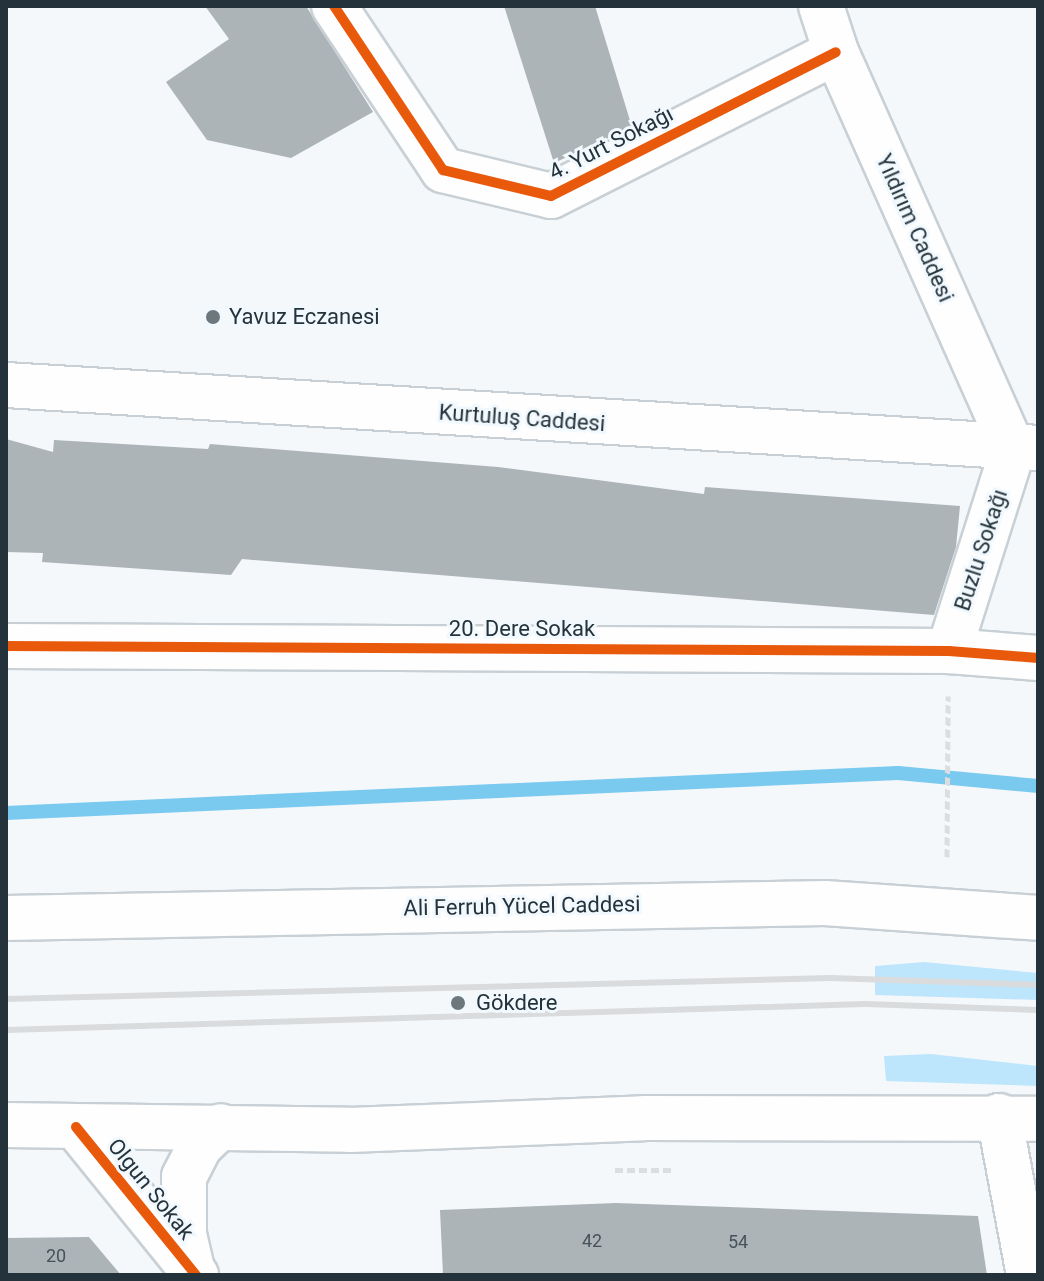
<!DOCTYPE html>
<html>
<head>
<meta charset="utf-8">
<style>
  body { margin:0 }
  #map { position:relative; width:1044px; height:1281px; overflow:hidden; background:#f5f8fb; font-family:Roboto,sans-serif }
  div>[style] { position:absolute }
  .green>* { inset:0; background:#bde6fc }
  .stream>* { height:14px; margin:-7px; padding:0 7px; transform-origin:7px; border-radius:7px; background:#7acaf0 }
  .building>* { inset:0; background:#acb4b8 }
  .path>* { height:5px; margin-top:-2.5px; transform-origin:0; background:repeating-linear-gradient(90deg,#dbddde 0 8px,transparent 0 12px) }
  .roads { filter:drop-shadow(2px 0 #c8d0d5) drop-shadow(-2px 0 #c8d0d5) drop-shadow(0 2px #c8d0d5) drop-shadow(0 -2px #c8d0d5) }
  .street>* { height:44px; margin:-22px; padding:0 22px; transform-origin:22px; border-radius:22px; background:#fefefe }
  .secondary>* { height:44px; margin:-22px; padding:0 22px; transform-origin:22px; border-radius:22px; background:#fefefe }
  .rail>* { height:6px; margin:-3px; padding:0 3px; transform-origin:3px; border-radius:3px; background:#d9dbdc }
  .cycleway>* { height:10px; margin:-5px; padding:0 5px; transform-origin:5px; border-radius:5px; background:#e8590c }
  .dots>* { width:22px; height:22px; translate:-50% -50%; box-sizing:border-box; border:4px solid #f2f9fe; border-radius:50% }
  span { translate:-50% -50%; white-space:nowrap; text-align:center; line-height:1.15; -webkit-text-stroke:6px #f2f9fe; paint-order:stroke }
  .number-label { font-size:18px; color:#46535a }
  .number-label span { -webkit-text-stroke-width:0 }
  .street-label { font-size:22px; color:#24333b }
  .poi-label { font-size:22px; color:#24333b }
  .left { translate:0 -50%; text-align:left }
  .frame { position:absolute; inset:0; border:8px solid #24333b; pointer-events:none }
</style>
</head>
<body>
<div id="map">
  <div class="green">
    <div style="clip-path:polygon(924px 962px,1038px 973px,1038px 1000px,875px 995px,875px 966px)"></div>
    <div style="clip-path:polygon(931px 1054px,1038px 1066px,1038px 1086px,886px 1081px,884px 1056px)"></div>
  </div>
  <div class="stream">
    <div style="left:6px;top:813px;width:893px;rotate:-2.57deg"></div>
    <div style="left:898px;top:773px;width:141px;rotate:5.3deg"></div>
  </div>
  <div class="building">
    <div style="clip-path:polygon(205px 6px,306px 6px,373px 112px,291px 158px,207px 140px,166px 82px,229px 39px)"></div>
    <div style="clip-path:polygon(504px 6px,595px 6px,632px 127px,554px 163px)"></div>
    <div style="clip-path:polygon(6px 439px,53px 452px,54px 440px,208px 449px,210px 444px,498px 467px,704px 494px,705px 487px,960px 506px,956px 547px,934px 615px,242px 559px,231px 575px,42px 562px,43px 553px,6px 552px)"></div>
    <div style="clip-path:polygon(616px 1203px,978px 1216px,987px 1275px,443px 1275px,440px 1210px)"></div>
    <div style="clip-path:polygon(89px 1237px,121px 1275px,6px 1275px,6px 1238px)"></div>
  </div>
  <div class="path">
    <div style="left:947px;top:857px;width:161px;rotate:-89.6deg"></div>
    <div style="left:615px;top:1170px;width:59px"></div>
  </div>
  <div class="roads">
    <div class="street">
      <div style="left:334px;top:6px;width:197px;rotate:56.4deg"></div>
      <div style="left:443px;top:170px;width:111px;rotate:13.5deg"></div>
      <div style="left:551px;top:196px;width:319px;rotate:-26.8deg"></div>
      <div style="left:6px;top:646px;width:943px;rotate:0.3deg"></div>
      <div style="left:949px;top:651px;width:89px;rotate:4.5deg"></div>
      <div style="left:949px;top:651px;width:212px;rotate:-72.4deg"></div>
      <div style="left:999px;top:1116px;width:162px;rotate:79.3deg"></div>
      <div style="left:76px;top:1127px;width:191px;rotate:51deg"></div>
      <div style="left:192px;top:1269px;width:37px;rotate:-103deg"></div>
      <div style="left:184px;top:1233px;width:56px;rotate:-90deg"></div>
      <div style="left:184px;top:1177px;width:34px;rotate:-63deg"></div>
      <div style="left:199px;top:1147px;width:30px;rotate:-44deg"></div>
    </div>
    <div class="secondary">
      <div style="left:821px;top:6px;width:48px;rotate:71.9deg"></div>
      <div style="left:836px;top:52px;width:435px;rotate:66deg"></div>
      <div style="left:6px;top:385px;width:1034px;rotate:3.49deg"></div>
      <div style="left:6px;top:918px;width:819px;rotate:-1.05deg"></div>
      <div style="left:825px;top:903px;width:214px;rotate:4deg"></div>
      <div style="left:6px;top:1125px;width:344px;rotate:0.8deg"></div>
      <div style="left:350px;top:1130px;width:294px;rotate:-2.3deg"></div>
      <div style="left:644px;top:1118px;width:394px;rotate:0.1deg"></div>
    </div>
  </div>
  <div class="rail">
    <div style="left:6px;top:999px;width:825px;rotate:-1.46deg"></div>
    <div style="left:831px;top:978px;width:207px;rotate:1.9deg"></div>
    <div style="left:6px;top:1030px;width:859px;rotate:-1.73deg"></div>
    <div style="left:865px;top:1004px;width:173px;rotate:2deg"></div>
  </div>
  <div class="cycleway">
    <div style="left:334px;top:6px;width:197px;rotate:56.4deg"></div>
    <div style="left:443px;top:170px;width:111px;rotate:13.5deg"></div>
    <div style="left:551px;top:196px;width:319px;rotate:-26.8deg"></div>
    <div style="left:6px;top:646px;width:943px;rotate:0.3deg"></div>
    <div style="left:949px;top:651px;width:89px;rotate:4.5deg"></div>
    <div style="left:76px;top:1127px;width:191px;rotate:51deg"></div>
  </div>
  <div class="dots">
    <div style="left:213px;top:317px;background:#6d787e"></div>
    <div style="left:458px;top:1003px;background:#6d787e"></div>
  </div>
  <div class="number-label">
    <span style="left:592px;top:1241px">42</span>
    <span style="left:738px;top:1242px">54</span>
    <span style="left:56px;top:1256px">20</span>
  </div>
  <div class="street-label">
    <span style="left:611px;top:143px;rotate:-27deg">4. Yurt Sokağı</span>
    <span style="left:915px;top:228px;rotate:66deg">Yıldırım Caddesi</span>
    <span style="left:522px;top:418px;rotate:4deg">Kurtuluş Caddesi</span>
    <span style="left:981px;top:550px;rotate:-72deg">Buzlu Sokağı</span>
    <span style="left:522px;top:629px">20. Dere Sokak</span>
    <span style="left:522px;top:906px;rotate:-1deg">Ali Ferruh Yücel Caddesi</span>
    <span style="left:151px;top:1189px;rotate:51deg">Olgun Sokak</span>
  </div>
  <div class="poi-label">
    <span class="left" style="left:229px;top:317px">Yavuz Eczanesi</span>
    <span class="left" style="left:476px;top:1003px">Gökdere</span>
  </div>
  <div class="frame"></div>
</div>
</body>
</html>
